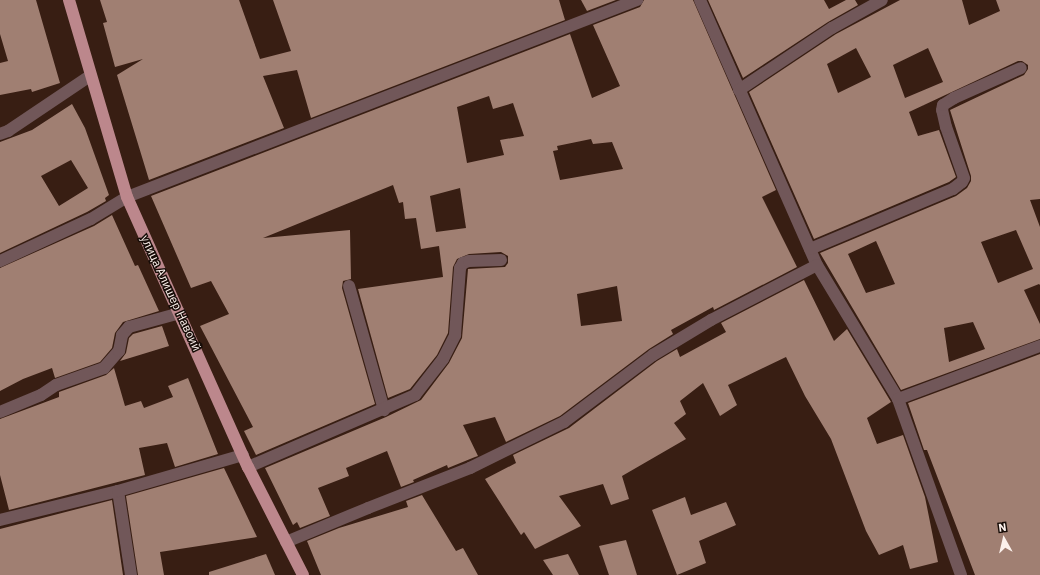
<!DOCTYPE html>
<html>
<head>
<meta charset="utf-8">
<style>
  body { margin:0 }
  #map { position:relative; width:1040px; height:575px; overflow:hidden; background:#381e13; font-family:"IBM Plex Sans",sans-serif }
  div>[style] { position:absolute }
  .building>* { inset:0; background:#a07f72 }
  .street>* { height:12px; margin:-6px; padding:0 6px; transform-origin:6px; border-radius:6px; background:#715759 }
  .primary>* { height:12px; margin:-6px; padding:0 6px; transform-origin:6px; border-radius:6px; background:#bc878c }
  span { translate:-50% -50%; white-space:nowrap; text-align:center; line-height:1.15; -webkit-text-stroke:3px #170c07; paint-order:stroke }
  .street-label { font-size:12px; color:#fcf1ec }
  .north { position:absolute; left:984px; top:519px; width:40px; height:40px; -webkit-text-stroke:3px #170c07; paint-order:stroke; rotate:352deg; font-size:11px; font-weight:700; line-height:16px; text-align:center; color:#fcf1ec }
  .north::after { content:''; display:block; margin:auto; width:14px; height:18px; background:#fcf1ec; clip-path:polygon(50% 0,100% 100%,50% 72%,0 100%) }
</style>
</head>
<body>
<div id="map">
  <div class="building">
    <div style="clip-path:polygon(0 0,36px 0,60px 83px,32px 92px,31px 89px,0 95px,0 63px,8px 61px,0 34px)"></div>
    <div style="clip-path:polygon(100px 0,239px 0,260px 59px,291px 51px,273px 0,559px 0,565px 20px,311px 118px,297px 70px,263px 76px,284px 128px,149px 180px,117px 75px,143px 59px,115px 67px,103px 23px,107px 22px)"></div>
    <div style="clip-path:polygon(581px 0,616px 0,587px 11px)"></div>
    <div style="clip-path:polygon(evenodd,644px 0,693px 0,776px 190px,762px 197px,797px 267px,714px 310px,713px 307px,671px 330px,673px 334px,649px 349px,560px 416px,506px 442px,495px 417px,463px 425px,478px 456px,475px 457px,448px 468px,447px 465px,413px 480px,414px 482px,401px 487px,387px 451px,346px 468px,349px 476px,318px 488px,330px 516px,300px 528px,297px 522px,293px 525px,265px 468px,386px 417px,421px 400px,449px 363px,462px 338px,468px 269px,505px 267px,508px 263px,508px 256px,501px 252px,469px 254px,457px 259px,453px 267px,448px 333px,437px 355px,410px 389px,388px 398px,358px 289px,443px 277px,439px 246px,421px 249px,416px 218px,405px 219px,403px 202px,399px 203px,393px 185px,263px 238px,350px 230px,351px 279px,343px 281px,342px 288px,375px 404px,256px 455px,244px 431px,253px 427px,200px 326px,229px 314px,211px 281px,191px 288px,151px 196px,570px 34px,592px 98px,620px 86px,593px 25px,640px 7px,644px 0,489px 96px,493px 109px,513px 103px,524px 136px,500px 140px,504px 155px,467px 163px,457px 107px,489px 96px,644px 0,591px 139px,593px 144px,612px 142px,623px 169px,560px 180px,553px 151px,558px 150px,557px 146px,591px 139px,644px 0,460px 188px,466px 228px,436px 232px,430px 196px,460px 188px,644px 0,617px 286px,622px 321px,581px 326px,577px 294px,617px 286px)"></div>
    <div style="clip-path:polygon(708px 0,824px 0,829px 9px,846px 0,855px 0,858px 5px,828px 22px,743px 78px)"></div>
    <div style="clip-path:polygon(evenodd,900px 0,962px 0,969px 25px,1000px 11px,996px 0,1040px 0,1040px 199px,1030px 200px,1040px 227px,1040px 285px,1039px 284px,1024px 290px,1040px 324px,1040px 339px,901px 390px,820px 253px,956px 196px,967px 188px,971px 181px,971px 176px,950px 110px,1024px 75px,1028px 69px,1028px 65px,1022px 61px,1018px 61px,909px 112px,918px 136px,939px 130px,956px 177px,949px 182px,814px 239px,749px 92px,836px 34px,900px 0,856px 48px,871px 77px,838px 93px,827px 64px,856px 48px,900px 0,928px 48px,943px 82px,905px 98px,893px 65px,928px 48px,900px 0,1016px 230px,1033px 269px,998px 283px,981px 242px,1016px 230px,900px 0,876px 241px,895px 284px,866px 293px,848px 254px,876px 241px,900px 0,973px 322px,985px 349px,949px 362px,944px 328px,973px 322px)"></div>
    <div style="clip-path:polygon(evenodd,72px 104px,85px 128px,109px 195px,105px 198px,106px 201px,87px 212px,0 253px,0 142px,32px 130px,72px 104px,71px 160px,88px 188px,59px 206px,41px 176px,71px 160px)"></div>
    <div style="clip-path:polygon(112px 215px,135px 266px,138px 265px,159px 311px,123px 322px,115px 333px,112px 348px,100px 362px,55px 378px,52px 368px,23px 379px,0 391px,0 268px,94px 226px)"></div>
    <div style="clip-path:polygon(804px 280px,834px 341px,847px 329px,891px 402px,867px 418px,877px 444px,903px 435px,925px 497px,938px 562px,910px 569px,903px 545px,879px 555px,866px 531px,831px 439px,805px 396px,786px 357px,728px 385px,737px 405px,720px 416px,703px 383px,680px 401px,686px 414px,674px 423px,686px 439px,622px 476px,629px 499px,611px 505px,603px 484px,559px 496px,581px 526px,535px 549px,524px 532px,521px 535px,485px 479px,516px 463px,513px 455px,569px 428px,657px 361px,677px 349px,680px 357px,726px 332px,721px 323px)"></div>
    <div style="clip-path:polygon(162px 326px,169px 346px,120px 361px,126px 353px,129px 338px,133px 334px)"></div>
    <div style="clip-path:polygon(1040px 354px,1040px 575px,975px 575px,927px 450px,924px 450px,908px 403px)"></div>
    <div style="clip-path:polygon(114px 368px,125px 406px,141px 401px,144px 408px,173px 397px,168px 386px,188px 378px,218px 454px,175px 467px,167px 443px,139px 448px,145px 475px,9px 510px,0 475px,0 419px,59px 397px,59px 392px,106px 375px)"></div>
    <div style="clip-path:polygon(224px 468px,257px 537px,160px 552px,164px 575px,138px 575px,126px 496px)"></div>
    <div style="clip-path:polygon(422px 495px,456px 551px,463px 548px,478px 575px,321px 575px,307px 541px,339px 528px,408px 507px,406px 501px)"></div>
    <div style="clip-path:polygon(685px 497px,691px 515px,726px 502px,736px 525px,699px 541px,706px 563px,677px 575px,652px 510px)"></div>
    <div style="clip-path:polygon(112px 500px,123px 575px,0 575px,0 529px)"></div>
    <div style="clip-path:polygon(626px 540px,637px 575px,609px 575px,599px 546px)"></div>
    <div style="clip-path:polygon(266px 554px,275px 575px,209px 575px,209px 572px)"></div>
    <div style="clip-path:polygon(568px 554px,579px 575px,553px 575px,543px 560px)"></div>
  </div>
  <div class="street">
    <div style="left:700px;top:0;width:290px;rotate:66.2deg"></div>
    <div style="left:817px;top:265px;width:157px;rotate:58.8deg"></div>
    <div style="left:739px;top:90px;width:112px;rotate:-33.7deg"></div>
    <div style="left:832px;top:28px;width:57px;rotate:-29.2deg"></div>
    <div style="left:0;top:134px;width:9px;rotate:-21deg"></div>
    <div style="left:8px;top:131px;width:99px;rotate:-33.9deg"></div>
    <div style="left:810px;top:249px;width:155px;rotate:-22.8deg"></div>
    <div style="left:953px;top:189px;width:11px;rotate:-38deg"></div>
    <div style="left:962px;top:182px;width:4px;rotate:-63deg"></div>
    <div style="left:964px;top:178px;width:54px;rotate:-109.4deg"></div>
    <div style="left:946px;top:127px;width:17px;rotate:-103deg"></div>
    <div style="left:942px;top:110px;width:5px;rotate:-79deg"></div>
    <div style="left:943px;top:105px;width:13px;rotate:-32deg"></div>
    <div style="left:954px;top:98px;width:73px;rotate:-24.1deg"></div>
    <div style="left:0;top:261px;width:100px;rotate:-24.8deg"></div>
    <div style="left:91px;top:219px;width:42px;rotate:-31.4deg"></div>
    <div style="left:127px;top:197px;width:547px;rotate:-21.12deg"></div>
    <div style="left:349px;top:286px;width:129px;rotate:74.2deg"></div>
    <div style="left:0;top:412px;width:44px;rotate:-22.5deg"></div>
    <div style="left:41px;top:395px;width:18px;rotate:-34deg"></div>
    <div style="left:56px;top:385px;width:51px;rotate:-19.5deg"></div>
    <div style="left:104px;top:368px;width:23px;rotate:-49deg"></div>
    <div style="left:119px;top:351px;width:16px;rotate:-79deg"></div>
    <div style="left:122px;top:335px;width:11px;rotate:-49deg"></div>
    <div style="left:129px;top:327px;width:53px;rotate:-15.4deg"></div>
    <div style="left:248px;top:467px;width:182px;rotate:-23.3deg"></div>
    <div style="left:415px;top:395px;width:46px;rotate:-52.1deg"></div>
    <div style="left:443px;top:359px;width:27px;rotate:-63deg"></div>
    <div style="left:455px;top:335px;width:67px;rotate:-85.7deg"></div>
    <div style="left:460px;top:268px;width:6px;rotate:-59deg"></div>
    <div style="left:463px;top:263px;width:6px;rotate:-18deg"></div>
    <div style="left:469px;top:261px;width:32px;rotate:-2deg"></div>
    <div style="left:118px;top:491px;width:85px;rotate:81.2deg"></div>
    <div style="left:0;top:520px;width:122px;rotate:-13.8deg"></div>
    <div style="left:118px;top:491px;width:130px;rotate:-16.1deg"></div>
    <div style="left:286px;top:542px;width:89px;rotate:-22.5deg"></div>
    <div style="left:368px;top:508px;width:110px;rotate:-21.4deg"></div>
    <div style="left:470px;top:468px;width:105px;rotate:-26.1deg"></div>
    <div style="left:564px;top:422px;width:111px;rotate:-37deg"></div>
    <div style="left:653px;top:355px;width:68px;rotate:-31.1deg"></div>
    <div style="left:711px;top:320px;width:119px;rotate:-27.4deg"></div>
    <div style="left:961px;top:575px;width:187px;rotate:-109.7deg"></div>
    <div style="left:898px;top:399px;width:152px;rotate:-20.5deg"></div>
  </div>
  <div class="primary">
    <div style="left:69px;top:0;width:205px;rotate:73.6deg"></div>
    <div style="left:127px;top:197px;width:296px;rotate:65.9deg"></div>
    <div style="left:248px;top:467px;width:121px;rotate:63deg"></div>
  </div>
  <div class="street-label">
    <span style="left:171px;top:293px;rotate:65deg">улица Алишер Навоий</span>
  </div>
  <div class="north">N</div>
</div>
</body>
</html>
